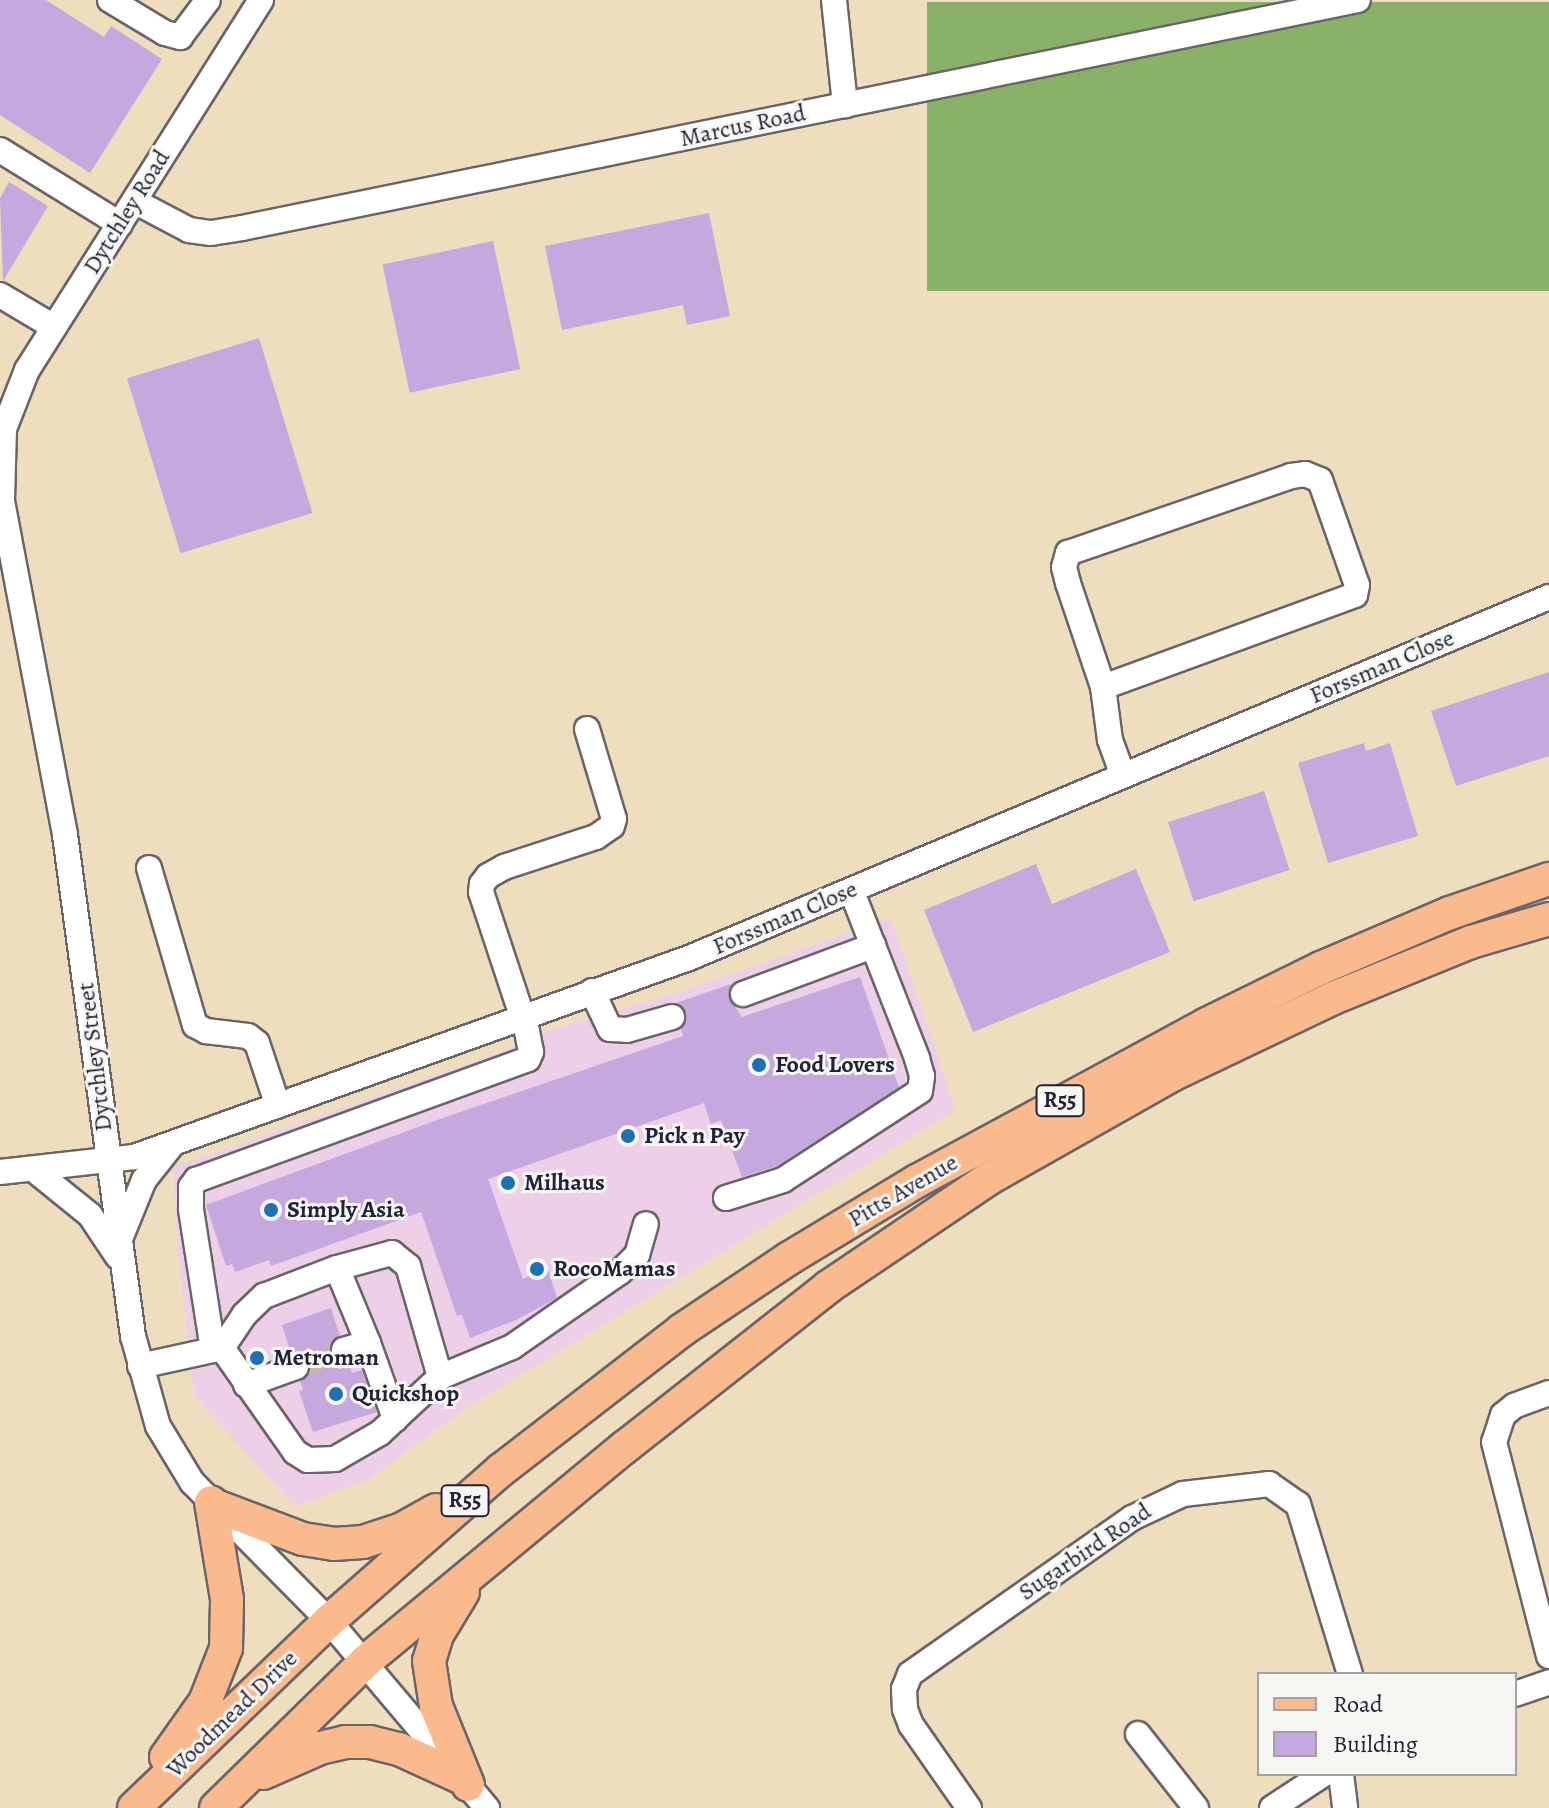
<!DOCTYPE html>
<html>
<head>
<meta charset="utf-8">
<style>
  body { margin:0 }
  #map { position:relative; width:1549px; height:1808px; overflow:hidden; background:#efdebe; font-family:Alegreya,serif }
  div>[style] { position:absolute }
  .built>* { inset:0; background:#edd0e8 }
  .forest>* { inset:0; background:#89b268; transform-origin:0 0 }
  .building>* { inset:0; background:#c4a8de; transform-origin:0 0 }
  .minor-tunnel>* { height:24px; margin-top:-12px; transform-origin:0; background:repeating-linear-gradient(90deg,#c6b8a4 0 24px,transparent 0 36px) }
  .roads { filter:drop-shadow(2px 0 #6a6469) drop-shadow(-2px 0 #6a6469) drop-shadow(0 2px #6a6469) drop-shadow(0 -2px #6a6469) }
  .minor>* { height:24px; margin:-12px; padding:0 12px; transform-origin:12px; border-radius:12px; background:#fff }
  .major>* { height:32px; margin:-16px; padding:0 16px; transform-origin:16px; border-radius:16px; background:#fbba8d }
  .dots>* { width:22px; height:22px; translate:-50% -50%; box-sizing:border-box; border:4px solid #f6f6f2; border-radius:50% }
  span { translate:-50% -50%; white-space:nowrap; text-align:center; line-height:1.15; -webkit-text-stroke:6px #f6f6f2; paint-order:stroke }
  .shield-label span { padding:2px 6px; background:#f6f6f2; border:2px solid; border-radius:6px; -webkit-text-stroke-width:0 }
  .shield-label { font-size:22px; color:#22223b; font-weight:700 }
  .street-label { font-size:24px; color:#22223b }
  .poi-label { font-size:24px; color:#22223b; font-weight:700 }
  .left { translate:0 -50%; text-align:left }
  .legend { position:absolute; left:1257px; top:1672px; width:260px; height:104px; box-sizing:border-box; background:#f6f6f2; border:2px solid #a1a1a9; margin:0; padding:10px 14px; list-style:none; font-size:24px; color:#22223b }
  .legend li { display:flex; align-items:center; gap:16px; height:40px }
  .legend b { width:40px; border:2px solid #a1a1a9 }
</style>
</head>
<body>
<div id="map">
  <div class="built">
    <div style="clip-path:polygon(891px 918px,956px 1110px,464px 1410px,368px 1480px,295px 1507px,194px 1396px,178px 1252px,173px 1167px,501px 1052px,550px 1030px,677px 993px)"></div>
  </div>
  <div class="forest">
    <div style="left:1549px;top:2px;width:289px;height:622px;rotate:90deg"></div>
  </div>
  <div class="building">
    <div style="clip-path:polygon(0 0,46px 0,104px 37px,111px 26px,162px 59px,90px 173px,0 115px)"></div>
    <div style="clip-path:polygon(9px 182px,48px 206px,3px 281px,0 198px)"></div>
    <div style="clip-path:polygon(709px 213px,730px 316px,687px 325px,683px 305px,562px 330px,545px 246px)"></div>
    <div style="left:493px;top:241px;width:131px;height:113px;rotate:78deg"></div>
    <div style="left:259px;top:338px;width:183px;height:138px;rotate:73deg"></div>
    <div style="clip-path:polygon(1549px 672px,1549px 756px,1456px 786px,1431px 711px)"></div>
    <div style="clip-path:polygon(1364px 743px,1366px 751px,1390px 743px,1418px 836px,1328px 863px,1298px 763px)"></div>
    <div style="left:1264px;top:791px;width:83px;height:101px;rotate:72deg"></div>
    <div style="clip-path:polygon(1036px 864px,1052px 904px,1136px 869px,1170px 952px,973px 1032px,924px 910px)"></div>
    <div style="clip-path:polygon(860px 977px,899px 1087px,777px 1166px,742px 1177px,721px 1120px,711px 1124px,704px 1103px,488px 1179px,523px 1279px,547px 1267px,557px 1298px,516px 1320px,470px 1338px,462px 1315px,457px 1316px,421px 1212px,271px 1266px,269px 1260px,235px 1272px,232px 1264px,226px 1266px,206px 1205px,440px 1119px,683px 1036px,681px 1029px,687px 1014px,676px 1003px,731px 984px,729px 998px,742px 1017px)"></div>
    <div style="clip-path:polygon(331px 1308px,340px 1336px,330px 1346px,330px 1355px,340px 1364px,349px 1364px,352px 1373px,362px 1370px,377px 1412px,313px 1432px,299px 1391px,303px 1390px,300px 1381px,311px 1370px,310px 1363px,305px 1355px,291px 1353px,282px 1325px)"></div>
  </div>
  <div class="minor-tunnel">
    <div style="left:296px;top:1367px;width:51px;rotate:-19.5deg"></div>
  </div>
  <div class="roads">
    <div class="minor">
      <div style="left:110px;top:0;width:64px;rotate:31deg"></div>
      <div style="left:165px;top:33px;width:16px;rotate:15deg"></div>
      <div style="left:180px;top:37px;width:46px;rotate:-52.9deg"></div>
      <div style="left:261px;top:0;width:438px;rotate:122.3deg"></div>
      <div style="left:27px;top:370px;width:63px;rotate:111.3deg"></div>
      <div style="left:4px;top:429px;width:72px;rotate:91.6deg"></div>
      <div style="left:2px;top:501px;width:340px;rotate:79.3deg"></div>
      <div style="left:65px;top:835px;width:506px;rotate:82.27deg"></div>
      <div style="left:133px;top:1336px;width:93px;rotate:74.5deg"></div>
      <div style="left:158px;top:1426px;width:66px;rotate:58.7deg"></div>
      <div style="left:192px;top:1482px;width:195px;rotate:45.4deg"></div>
      <div style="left:329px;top:1621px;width:245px;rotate:49.8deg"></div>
      <div style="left:834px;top:0;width:106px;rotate:84deg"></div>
      <div style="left:0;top:150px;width:141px;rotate:31.7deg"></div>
      <div style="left:134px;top:201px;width:62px;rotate:27.8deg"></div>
      <div style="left:189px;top:230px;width:22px;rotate:8deg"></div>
      <div style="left:211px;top:233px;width:31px;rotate:-9deg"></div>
      <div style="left:242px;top:228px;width:1139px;rotate:-11.55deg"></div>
      <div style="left:0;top:295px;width:63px;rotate:30.7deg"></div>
      <div style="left:1103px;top:687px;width:110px;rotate:-108.6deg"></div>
      <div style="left:1068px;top:583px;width:16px;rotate:-104deg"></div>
      <div style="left:1064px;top:567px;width:15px;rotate:-74deg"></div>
      <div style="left:1068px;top:553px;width:236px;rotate:-19deg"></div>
      <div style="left:1291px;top:476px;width:14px;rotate:-8deg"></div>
      <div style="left:1305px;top:474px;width:16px;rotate:22deg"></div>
      <div style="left:1320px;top:480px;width:111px;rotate:70.6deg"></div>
      <div style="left:1357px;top:585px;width:10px;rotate:101deg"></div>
      <div style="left:1355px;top:595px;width:268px;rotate:159.9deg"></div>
      <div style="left:1103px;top:687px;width:53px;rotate:82.5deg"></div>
      <div style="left:1110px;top:740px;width:38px;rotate:70deg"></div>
      <div style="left:149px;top:868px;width:164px;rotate:73.7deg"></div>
      <div style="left:195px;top:1025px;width:13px;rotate:29deg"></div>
      <div style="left:206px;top:1031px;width:42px;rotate:6.8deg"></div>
      <div style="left:248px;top:1036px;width:11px;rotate:38deg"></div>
      <div style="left:257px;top:1043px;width:66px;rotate:71.6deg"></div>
      <div style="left:592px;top:991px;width:42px;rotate:64.7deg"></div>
      <div style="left:610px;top:1029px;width:17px;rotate:3deg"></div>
      <div style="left:627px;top:1030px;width:47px;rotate:-16.1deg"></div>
      <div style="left:743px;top:994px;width:139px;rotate:-20.3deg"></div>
      <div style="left:33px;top:1169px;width:73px;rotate:38.9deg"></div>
      <div style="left:90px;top:1215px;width:50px;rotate:56.3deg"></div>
      <div style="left:0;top:1172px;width:135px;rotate:-6.4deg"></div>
      <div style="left:134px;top:1157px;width:590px;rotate:-19.73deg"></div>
      <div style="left:689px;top:958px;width:933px;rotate:-22.77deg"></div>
      <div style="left:726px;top:1198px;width:60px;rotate:-17.5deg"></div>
      <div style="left:783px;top:1180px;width:163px;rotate:-33deg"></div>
      <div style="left:920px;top:1091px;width:15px;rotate:-82deg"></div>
      <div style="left:922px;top:1076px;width:19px;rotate:-106deg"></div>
      <div style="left:917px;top:1058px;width:180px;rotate:-111.4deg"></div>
      <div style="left:120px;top:1239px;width:64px;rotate:-67.9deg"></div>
      <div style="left:144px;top:1180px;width:43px;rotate:-51.5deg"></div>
      <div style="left:337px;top:1268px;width:81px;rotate:67.5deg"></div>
      <div style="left:368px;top:1343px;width:25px;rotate:164deg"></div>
      <div style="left:368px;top:1343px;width:81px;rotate:70.4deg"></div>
      <div style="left:222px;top:1348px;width:127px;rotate:54.9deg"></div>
      <div style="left:295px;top:1452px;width:15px;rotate:32deg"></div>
      <div style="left:308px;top:1460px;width:27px;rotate:-2deg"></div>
      <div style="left:335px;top:1459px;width:52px;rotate:-30deg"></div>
      <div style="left:380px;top:1433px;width:82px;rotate:-43deg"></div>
      <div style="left:440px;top:1377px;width:78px;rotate:-22.6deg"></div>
      <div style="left:512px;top:1347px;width:131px;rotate:-34.8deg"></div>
      <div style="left:620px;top:1272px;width:24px;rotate:-45deg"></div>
      <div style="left:637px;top:1255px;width:32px;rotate:-74deg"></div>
      <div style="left:213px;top:1350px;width:143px;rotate:-98.9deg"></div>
      <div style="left:191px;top:1209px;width:22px;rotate:-90deg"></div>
      <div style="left:191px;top:1187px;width:9px;rotate:-54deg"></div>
      <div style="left:196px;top:1180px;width:353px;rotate:-20deg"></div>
      <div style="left:528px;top:1059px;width:8px;rotate:-67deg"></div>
      <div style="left:531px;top:1052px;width:21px;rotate:-101deg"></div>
      <div style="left:527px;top:1031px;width:146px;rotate:-108.3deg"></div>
      <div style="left:481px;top:892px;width:8px;rotate:-83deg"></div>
      <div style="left:482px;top:884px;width:10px;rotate:-53deg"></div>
      <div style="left:488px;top:876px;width:18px;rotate:-29deg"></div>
      <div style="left:504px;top:867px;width:97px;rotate:-18.1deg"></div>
      <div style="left:596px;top:837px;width:19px;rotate:-35deg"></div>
      <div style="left:612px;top:826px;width:7px;rotate:-74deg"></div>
      <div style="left:614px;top:819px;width:94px;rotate:-106.7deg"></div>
      <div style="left:140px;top:1366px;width:84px;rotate:-12.4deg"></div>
      <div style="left:222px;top:1348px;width:40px;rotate:-56deg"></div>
      <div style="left:244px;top:1315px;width:28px;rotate:-44deg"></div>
      <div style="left:264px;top:1296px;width:78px;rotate:-21deg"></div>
      <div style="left:337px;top:1268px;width:57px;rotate:-15.3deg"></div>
      <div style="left:392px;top:1253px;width:21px;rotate:39deg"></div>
      <div style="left:408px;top:1266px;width:116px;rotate:73.9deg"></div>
      <div style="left:246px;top:1385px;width:53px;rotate:-19.8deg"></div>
      <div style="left:1549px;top:1393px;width:37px;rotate:160deg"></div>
      <div style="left:1514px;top:1406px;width:14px;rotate:141deg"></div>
      <div style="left:1503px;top:1415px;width:28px;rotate:108deg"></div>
      <div style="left:1494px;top:1442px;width:221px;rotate:75.6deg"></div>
      <div style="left:1515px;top:1694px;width:36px;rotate:-19deg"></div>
      <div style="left:1138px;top:1734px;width:94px;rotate:51.9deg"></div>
      <div style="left:1341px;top:1774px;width:34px;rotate:83deg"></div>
      <div style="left:969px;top:1808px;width:101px;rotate:-124.9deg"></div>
      <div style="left:911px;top:1725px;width:17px;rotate:-111deg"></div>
      <div style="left:905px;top:1709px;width:20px;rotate:-93deg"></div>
      <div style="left:904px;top:1689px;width:16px;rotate:-68deg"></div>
      <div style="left:910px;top:1674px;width:271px;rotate:-35.1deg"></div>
      <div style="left:1132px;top:1518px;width:56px;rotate:-25.2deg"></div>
      <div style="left:1183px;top:1494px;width:87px;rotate:-6.6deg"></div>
      <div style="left:1269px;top:1484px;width:35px;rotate:35deg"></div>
      <div style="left:1298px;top:1504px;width:178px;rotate:73deg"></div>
      <div style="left:1272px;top:1808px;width:62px;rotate:-33.2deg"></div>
    </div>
    <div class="major">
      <div style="left:213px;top:1505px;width:96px;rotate:20.7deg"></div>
      <div style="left:303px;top:1539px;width:31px;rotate:9deg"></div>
      <div style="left:334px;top:1544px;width:29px;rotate:-4deg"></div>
      <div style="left:363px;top:1542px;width:41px;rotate:-18.4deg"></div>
      <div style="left:402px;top:1529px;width:39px;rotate:-29deg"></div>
      <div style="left:463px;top:1592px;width:50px;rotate:121.2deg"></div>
      <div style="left:437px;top:1635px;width:27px;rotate:107deg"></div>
      <div style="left:429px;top:1661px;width:46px;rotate:81.2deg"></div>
      <div style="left:436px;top:1706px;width:85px;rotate:67.9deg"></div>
      <div style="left:166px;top:1757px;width:67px;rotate:-54.7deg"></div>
      <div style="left:205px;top:1702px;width:58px;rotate:-68.7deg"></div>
      <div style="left:226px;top:1648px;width:49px;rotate:-88.8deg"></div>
      <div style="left:227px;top:1599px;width:98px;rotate:-99.4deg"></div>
      <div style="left:263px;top:1773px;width:62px;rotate:-23.7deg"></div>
      <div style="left:320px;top:1748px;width:26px;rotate:-13deg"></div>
      <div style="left:345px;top:1742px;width:25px"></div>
      <div style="left:370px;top:1742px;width:30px;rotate:14deg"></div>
      <div style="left:399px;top:1749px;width:69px;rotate:24.7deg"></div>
      <div style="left:134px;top:1808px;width:270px;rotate:-43.8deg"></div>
      <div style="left:329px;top:1621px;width:229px;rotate:-41.3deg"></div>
      <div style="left:501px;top:1470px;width:229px;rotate:-37.7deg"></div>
      <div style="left:682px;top:1330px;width:128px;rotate:-33.8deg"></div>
      <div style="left:788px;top:1259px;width:151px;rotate:-31.2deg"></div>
      <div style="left:917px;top:1181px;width:330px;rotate:-28.4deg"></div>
      <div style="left:1207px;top:1024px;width:127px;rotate:-26.2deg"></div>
      <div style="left:1321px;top:968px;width:140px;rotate:-23.1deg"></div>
      <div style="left:1450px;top:913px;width:105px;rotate:-19deg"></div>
      <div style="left:216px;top:1808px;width:210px;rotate:-44.4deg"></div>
      <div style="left:366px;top:1661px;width:336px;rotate:-39.6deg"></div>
      <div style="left:625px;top:1447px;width:258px;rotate:-38.2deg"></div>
      <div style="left:828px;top:1287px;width:193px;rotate:-34deg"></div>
      <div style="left:988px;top:1179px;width:211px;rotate:-29.5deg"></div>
      <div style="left:1172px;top:1075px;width:176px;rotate:-25.5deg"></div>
      <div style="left:1331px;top:999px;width:151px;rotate:-22.2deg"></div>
      <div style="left:1471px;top:942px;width:81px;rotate:-16.4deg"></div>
    </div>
  </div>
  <div class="dots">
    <div style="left:759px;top:1065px;background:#1f6fb2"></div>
    <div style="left:628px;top:1136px;background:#1f6fb2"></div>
    <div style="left:508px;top:1183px;background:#1f6fb2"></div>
    <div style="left:271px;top:1210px;background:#1f6fb2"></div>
    <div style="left:537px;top:1269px;background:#1f6fb2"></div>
    <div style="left:257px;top:1358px;background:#1f6fb2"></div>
    <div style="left:336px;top:1394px;background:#1f6fb2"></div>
  </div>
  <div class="shield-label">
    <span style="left:1060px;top:1101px">R55</span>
    <span style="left:465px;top:1501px">R55</span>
  </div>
  <div class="street-label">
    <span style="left:743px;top:126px;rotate:-12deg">Marcus Road</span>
    <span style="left:127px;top:212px;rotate:-58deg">Dytchley Road</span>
    <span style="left:1382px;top:667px;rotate:-23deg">Forssman Close</span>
    <span style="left:785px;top:918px;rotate:-23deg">Forssman Close</span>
    <span style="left:95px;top:1057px;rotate:-97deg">Dytchley Street</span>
    <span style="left:903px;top:1191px;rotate:-30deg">Pitts Avenue</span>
    <span style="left:1085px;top:1552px;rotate:-34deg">Sugarbird Road</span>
    <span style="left:232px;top:1714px;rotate:-44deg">Woodmead Drive</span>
  </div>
  <div class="poi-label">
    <span class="left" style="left:775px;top:1065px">Food Lovers</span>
    <span class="left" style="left:644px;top:1136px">Pick n Pay</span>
    <span class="left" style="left:524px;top:1183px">Milhaus</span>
    <span class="left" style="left:287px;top:1210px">Simply Asia</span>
    <span class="left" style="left:553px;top:1269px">RocoMamas</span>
    <span class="left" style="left:273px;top:1358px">Metroman</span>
    <span class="left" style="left:352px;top:1394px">Quickshop</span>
  </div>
  <ul class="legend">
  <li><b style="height:10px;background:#fbba8d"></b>Road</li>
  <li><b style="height:22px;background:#c4a8de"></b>Building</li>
  </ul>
</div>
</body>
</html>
